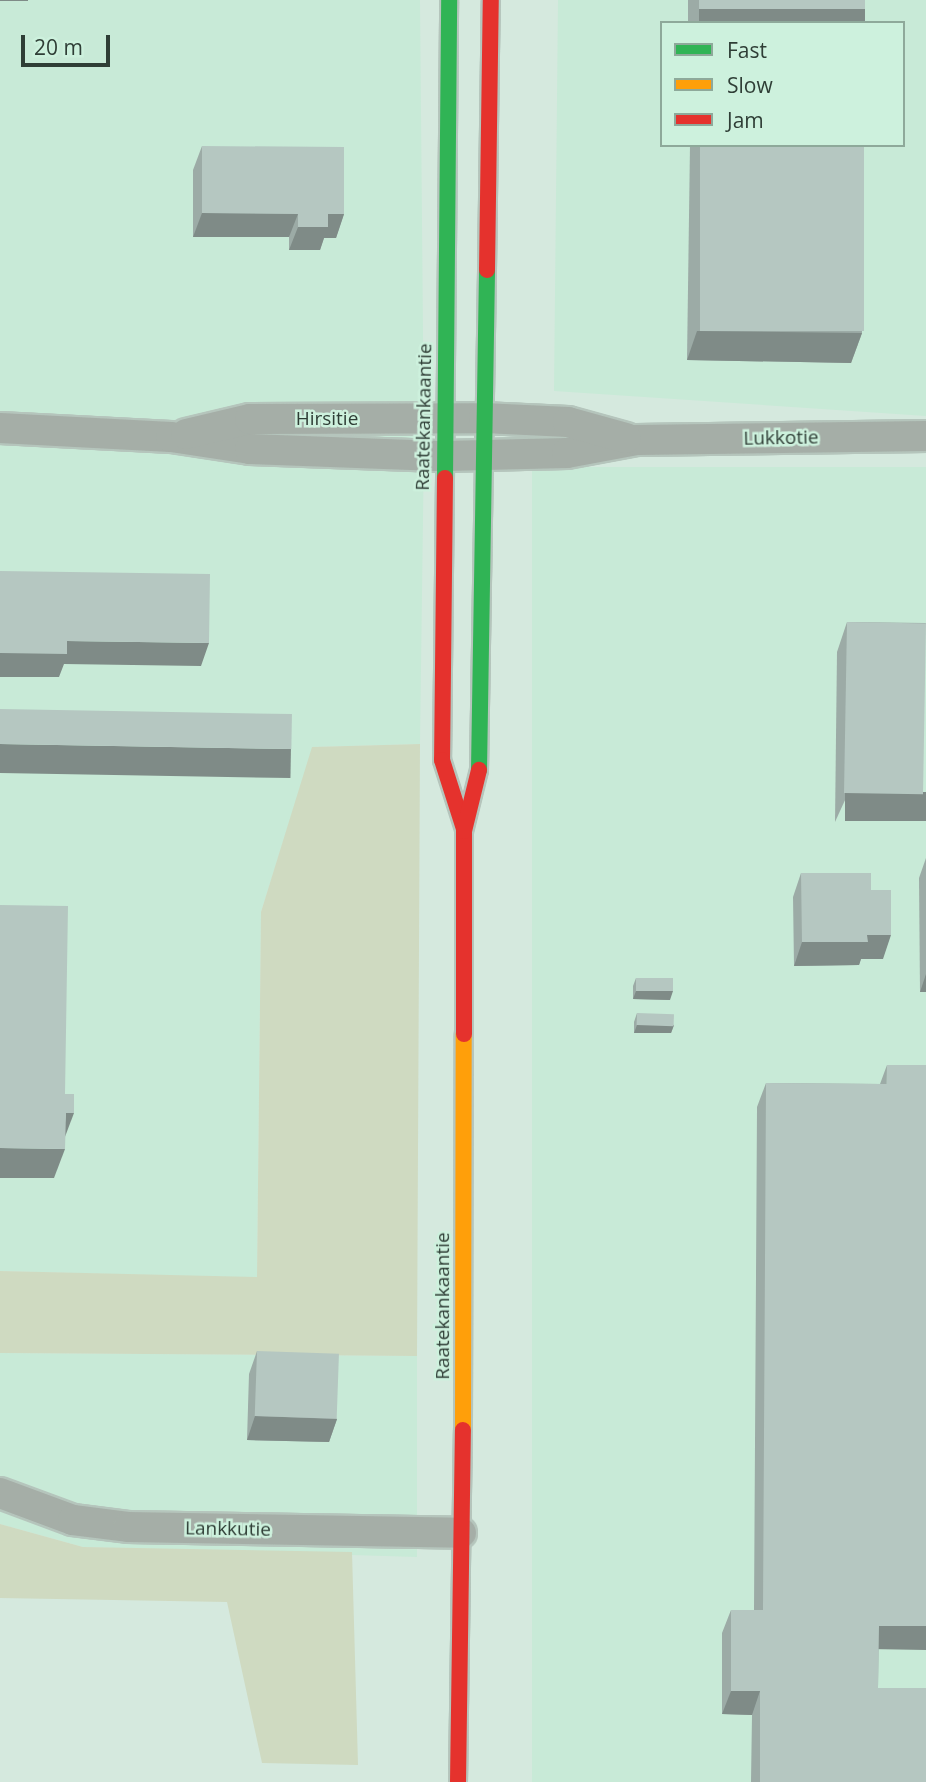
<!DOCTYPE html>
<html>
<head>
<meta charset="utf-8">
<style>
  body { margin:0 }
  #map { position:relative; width:926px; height:1782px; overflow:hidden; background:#d5e9de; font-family:"Open Sans",sans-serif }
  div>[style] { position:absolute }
  .built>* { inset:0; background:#c8ead7; transform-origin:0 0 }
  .green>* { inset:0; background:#cfdac1 }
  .roads { filter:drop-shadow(2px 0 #b5c5bc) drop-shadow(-2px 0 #b5c5bc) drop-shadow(0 2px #b5c5bc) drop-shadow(0 -2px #b5c5bc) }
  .street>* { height:30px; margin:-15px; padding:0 15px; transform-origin:15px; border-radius:15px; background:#a5aea7 }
  .fast>* { height:16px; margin:-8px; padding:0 8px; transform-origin:8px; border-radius:8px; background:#30b455 }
  .slow>* { height:16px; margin:-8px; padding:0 8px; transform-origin:8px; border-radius:8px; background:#ff9f0a }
  .jam>* { height:16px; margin:-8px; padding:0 8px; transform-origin:8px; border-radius:8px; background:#e5322d }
  .wall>* { inset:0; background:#9caba6; transform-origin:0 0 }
  .shaded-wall>* { inset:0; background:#7f8b87; transform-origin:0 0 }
  .building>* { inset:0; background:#b5c7c1; transform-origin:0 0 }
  span { translate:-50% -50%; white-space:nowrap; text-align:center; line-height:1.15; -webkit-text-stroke:5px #cdf1dd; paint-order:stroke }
  .street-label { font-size:19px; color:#2f3e36 }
  .legend { position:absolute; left:660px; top:21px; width:245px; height:126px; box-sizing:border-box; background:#cdf1dd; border:2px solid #8ea99a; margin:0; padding:9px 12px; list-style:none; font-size:21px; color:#2f3e36 }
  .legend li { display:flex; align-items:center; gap:14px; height:35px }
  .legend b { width:35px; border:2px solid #8ea99a }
  .scale { position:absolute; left:21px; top:35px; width:89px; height:32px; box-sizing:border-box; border:4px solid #2f3e36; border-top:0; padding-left:9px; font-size:21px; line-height:24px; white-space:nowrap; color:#2f3e36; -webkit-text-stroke:5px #cdf1dd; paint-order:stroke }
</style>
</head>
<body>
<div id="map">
  <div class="built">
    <div style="clip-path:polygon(0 0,420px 0,424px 444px,420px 744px,313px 747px,261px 912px,257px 1278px,0 1271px)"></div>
    <div style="clip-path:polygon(evenodd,558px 0,926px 0,926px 416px,554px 391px,558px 0,662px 23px,903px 23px,903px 145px,662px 145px,662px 23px)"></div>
    <div style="left:926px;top:467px;width:1315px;height:394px;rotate:90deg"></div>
    <div style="clip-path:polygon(0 1353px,417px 1356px,417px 1557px,83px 1547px,0 1524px)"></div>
  </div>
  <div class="green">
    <div style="clip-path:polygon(420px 744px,417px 1356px,0 1353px,0 1271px,257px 1277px,261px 912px,312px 747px)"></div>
    <div style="clip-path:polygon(0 1524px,83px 1547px,352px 1552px,358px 1765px,262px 1763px,227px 1602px,0 1598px)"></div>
  </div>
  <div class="roads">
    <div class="street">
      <div style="left:0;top:428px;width:171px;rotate:3deg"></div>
      <div style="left:171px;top:437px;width:80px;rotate:8.6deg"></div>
      <div style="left:250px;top:449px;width:195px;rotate:2.1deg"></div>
      <div style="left:445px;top:456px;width:122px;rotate:-1.4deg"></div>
      <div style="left:567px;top:453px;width:71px;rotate:-10.5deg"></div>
      <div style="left:637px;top:440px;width:289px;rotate:-0.8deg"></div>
      <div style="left:186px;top:434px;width:66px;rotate:-13.2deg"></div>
      <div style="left:250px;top:419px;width:234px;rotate:-0.2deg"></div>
      <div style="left:484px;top:418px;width:84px;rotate:2.7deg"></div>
      <div style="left:568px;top:422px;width:60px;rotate:15.4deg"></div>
      <div style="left:0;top:1493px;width:78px;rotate:20.3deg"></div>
      <div style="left:73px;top:1520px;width:55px;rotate:7.3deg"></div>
      <div style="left:128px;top:1527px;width:333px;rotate:1deg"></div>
    </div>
    <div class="fast">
      <div style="left:445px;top:478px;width:478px;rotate:-89.5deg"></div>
      <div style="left:479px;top:770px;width:500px;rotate:-89.08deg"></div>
    </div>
    <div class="slow">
      <div style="left:463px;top:1430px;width:396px;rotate:-89.9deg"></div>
    </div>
    <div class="jam">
      <div style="left:487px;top:270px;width:270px;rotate:-89.2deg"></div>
      <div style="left:445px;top:478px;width:282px;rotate:90.6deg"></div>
      <div style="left:442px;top:760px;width:72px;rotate:72.3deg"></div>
      <div style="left:464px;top:1034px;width:203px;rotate:-90deg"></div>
      <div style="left:464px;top:831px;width:63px;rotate:-76.2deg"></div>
      <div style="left:458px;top:1782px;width:352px;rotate:-89.2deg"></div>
    </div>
  </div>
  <div class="wall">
    <div style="left:688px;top:0;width:177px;height:23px"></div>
    <div style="clip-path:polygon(690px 145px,864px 145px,862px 333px,851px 363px,687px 360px)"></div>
    <div style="clip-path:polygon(202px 146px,344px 214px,336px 238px,324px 238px,320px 250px,289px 250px,289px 237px,193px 237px,193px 170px)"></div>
    <div style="clip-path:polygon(847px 622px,926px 623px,835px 822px,837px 652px)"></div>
    <div style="clip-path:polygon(926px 858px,926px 992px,920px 992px,919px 878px)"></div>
    <div style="clip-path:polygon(801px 873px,871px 890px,883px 959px,861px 959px,859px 965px,794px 966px,793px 897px)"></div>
    <div style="clip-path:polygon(636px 978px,670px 1000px,633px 999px,633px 986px)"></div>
    <div style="clip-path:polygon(637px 1013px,674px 1025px,671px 1033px,634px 1033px,634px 1022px)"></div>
    <div style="clip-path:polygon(887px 1065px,878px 1688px,926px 1782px,751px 1782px,752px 1715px,722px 1714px,722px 1633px,731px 1610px,754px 1610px,757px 1107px,766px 1083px,880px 1084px)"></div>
    <div style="clip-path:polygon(257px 1351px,337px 1419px,329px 1442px,247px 1440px,249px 1374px)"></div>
  </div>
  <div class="shaded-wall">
    <div style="left:0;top:0;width:28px;height:1px"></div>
    <div style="left:699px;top:9px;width:166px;height:15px"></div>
    <div style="clip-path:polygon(202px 213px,298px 214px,289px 237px,193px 237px)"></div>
    <div style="clip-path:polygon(328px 214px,344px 214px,336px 238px,324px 238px,320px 250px,289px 250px,298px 227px)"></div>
    <div style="clip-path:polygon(697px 331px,862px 333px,851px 363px,687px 360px)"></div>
    <div style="clip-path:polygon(67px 641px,209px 643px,201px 666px,64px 664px,59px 677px,0 677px,0 653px)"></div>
    <div style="left:0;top:744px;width:291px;height:29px;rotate:1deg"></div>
    <div style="left:926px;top:792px;width:29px;height:81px;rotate:90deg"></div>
    <div style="clip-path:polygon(867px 935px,891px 935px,883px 959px,861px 959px,859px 965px,794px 966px,802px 942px)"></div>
    <div style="clip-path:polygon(926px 974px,926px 992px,920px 992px)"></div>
    <div style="clip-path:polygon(636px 991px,673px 991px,670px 1000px,633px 999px)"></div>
    <div style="clip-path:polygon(637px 1025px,674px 1025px,671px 1033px,634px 1033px)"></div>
    <div style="clip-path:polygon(66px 1113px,74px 1113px,63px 1142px)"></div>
    <div style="clip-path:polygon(0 1148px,65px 1149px,54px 1178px,0 1178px)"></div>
    <div style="clip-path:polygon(255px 1416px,337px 1419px,329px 1442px,247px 1440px)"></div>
    <div style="clip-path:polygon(879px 1626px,926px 1626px,926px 1650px,870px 1649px)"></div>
    <div style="clip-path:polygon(731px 1691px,760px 1691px,752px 1715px,722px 1714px)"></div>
  </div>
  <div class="building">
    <div style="left:699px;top:0;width:166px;height:9px"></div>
    <div style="left:700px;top:145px;width:164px;height:186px"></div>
    <div style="clip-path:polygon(202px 146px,344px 147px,344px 214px,328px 214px,328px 227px,298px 227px,298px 214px,202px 213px)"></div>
    <div style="clip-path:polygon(0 571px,210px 574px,209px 643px,67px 641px,67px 654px,0 653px)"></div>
    <div style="left:847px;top:622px;width:79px;height:171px;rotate:1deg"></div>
    <div style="left:0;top:709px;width:292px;height:35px;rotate:1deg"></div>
    <div style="clip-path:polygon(801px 873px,871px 873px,871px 890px,891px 890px,891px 935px,867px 935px,868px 942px,802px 942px)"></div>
    <div style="clip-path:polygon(0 905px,68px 906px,65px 1094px,74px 1094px,74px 1113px,66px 1113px,65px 1149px,0 1148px)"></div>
    <div style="left:636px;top:978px;width:37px;height:13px"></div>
    <div style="left:637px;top:1013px;width:37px;height:12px;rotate:2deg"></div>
    <div style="clip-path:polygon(887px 1065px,926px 1065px,926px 1626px,879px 1626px,878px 1688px,926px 1688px,926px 1782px,760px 1782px,760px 1691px,731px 1691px,731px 1610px,763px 1610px,766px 1083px,887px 1084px)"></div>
    <div style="left:257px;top:1351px;width:82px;height:65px;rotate:2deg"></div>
  </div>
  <div class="street-label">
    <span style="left:424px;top:417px;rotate:-89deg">Raatekankaantie</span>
    <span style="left:327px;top:419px">Hirsitie</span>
    <span style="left:781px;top:438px;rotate:-1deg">Lukkotie</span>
    <span style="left:443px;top:1306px;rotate:-90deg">Raatekankaantie</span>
    <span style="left:228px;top:1529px;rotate:1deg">Lankkutie</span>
  </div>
  <ul class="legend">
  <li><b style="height:9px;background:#30b455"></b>Fast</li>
  <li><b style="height:9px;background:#ff9f0a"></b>Slow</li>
  <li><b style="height:9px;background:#e5322d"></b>Jam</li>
  </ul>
  <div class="scale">20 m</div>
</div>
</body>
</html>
